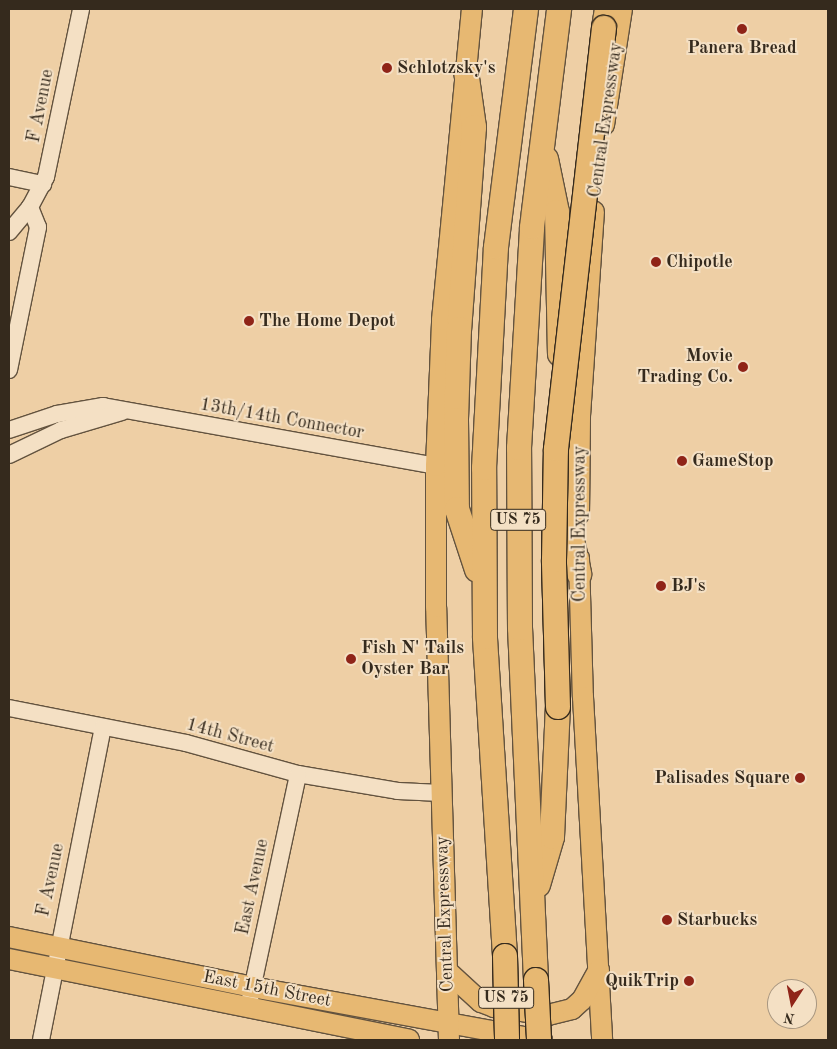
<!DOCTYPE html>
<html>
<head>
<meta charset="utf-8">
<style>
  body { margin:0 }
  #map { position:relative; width:837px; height:1049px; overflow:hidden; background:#eecfa5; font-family:"Old Standard TT",serif }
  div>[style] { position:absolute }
  .roads { filter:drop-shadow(1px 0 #63533f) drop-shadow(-1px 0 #63533f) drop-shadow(0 1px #63533f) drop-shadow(0 -1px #63533f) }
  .minor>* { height:16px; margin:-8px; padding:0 8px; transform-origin:8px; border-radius:8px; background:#f4e0c4 }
  .major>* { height:20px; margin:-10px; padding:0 10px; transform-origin:10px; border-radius:10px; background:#e7b872 }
  .highway>* { height:24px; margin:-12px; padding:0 12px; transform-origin:12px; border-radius:12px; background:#e7b872 }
  .bridges { filter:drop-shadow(1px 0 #352a1d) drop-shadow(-1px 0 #352a1d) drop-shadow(0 1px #352a1d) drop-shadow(0 -1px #352a1d) }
  .highway-bridge>* { height:24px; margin:-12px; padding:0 12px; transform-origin:12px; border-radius:12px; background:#e7b872 }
  .dots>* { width:14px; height:14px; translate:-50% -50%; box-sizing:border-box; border:2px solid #f4e0c4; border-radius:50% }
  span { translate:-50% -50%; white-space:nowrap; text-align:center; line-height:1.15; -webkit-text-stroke:4px #f4e0c4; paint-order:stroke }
  .shield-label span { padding:1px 4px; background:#f4e0c4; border:1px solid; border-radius:4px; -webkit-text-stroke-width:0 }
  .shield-label { font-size:16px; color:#352a1d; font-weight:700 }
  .poi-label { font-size:18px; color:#352a1d; font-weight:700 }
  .left { translate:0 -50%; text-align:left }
  .right { translate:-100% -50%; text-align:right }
  .street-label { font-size:18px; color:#352a1d }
  .frame { position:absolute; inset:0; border:10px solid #352a1d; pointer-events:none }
  .north { position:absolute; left:767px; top:979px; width:50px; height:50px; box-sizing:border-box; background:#f4e0c4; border:1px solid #a89781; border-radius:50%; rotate:191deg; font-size:14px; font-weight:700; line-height:20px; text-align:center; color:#352a1d }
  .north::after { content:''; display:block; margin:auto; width:18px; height:22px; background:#8f2418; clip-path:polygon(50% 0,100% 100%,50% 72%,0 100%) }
</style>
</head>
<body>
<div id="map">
  <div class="roads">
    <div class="minor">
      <div style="left:9px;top:177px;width:35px;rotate:12deg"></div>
      <div style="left:9px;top:232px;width:33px;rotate:-50deg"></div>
      <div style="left:30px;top:207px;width:34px;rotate:-62deg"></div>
      <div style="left:46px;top:177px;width:172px;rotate:-78.2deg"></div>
      <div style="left:9px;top:370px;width:146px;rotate:-78.5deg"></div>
      <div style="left:38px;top:227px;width:22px;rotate:-112deg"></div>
      <div style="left:9px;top:430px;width:51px;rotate:-18.4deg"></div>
      <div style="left:57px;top:414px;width:47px;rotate:-9.9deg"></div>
      <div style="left:103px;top:406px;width:338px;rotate:10.2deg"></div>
      <div style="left:9px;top:455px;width:58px;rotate:-25.7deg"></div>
      <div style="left:61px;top:430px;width:64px;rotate:-16.4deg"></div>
      <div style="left:9px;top:708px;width:180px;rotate:11.2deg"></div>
      <div style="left:186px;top:743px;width:116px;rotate:15.5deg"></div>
      <div style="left:298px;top:774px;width:101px;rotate:9.6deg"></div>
      <div style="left:398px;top:791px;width:43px;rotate:2.7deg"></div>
      <div style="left:248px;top:1008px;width:239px;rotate:-77.9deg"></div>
      <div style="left:41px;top:1040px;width:319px;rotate:-78.8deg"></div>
    </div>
    <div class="major">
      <div style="left:604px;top:125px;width:117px;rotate:-81.2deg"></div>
      <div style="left:579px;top:514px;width:98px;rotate:-89.4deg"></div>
      <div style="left:580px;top:416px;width:205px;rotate:-86.1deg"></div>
      <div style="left:579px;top:558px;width:139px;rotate:88.4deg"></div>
      <div style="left:583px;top:697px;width:344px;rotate:86.8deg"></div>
      <div style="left:9px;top:937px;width:248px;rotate:11.6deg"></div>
      <div style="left:252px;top:987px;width:295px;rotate:10.4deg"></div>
      <div style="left:9px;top:959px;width:408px;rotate:11.4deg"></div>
      <div style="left:447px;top:971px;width:46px;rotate:42.4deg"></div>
      <div style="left:481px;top:1002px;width:14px;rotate:21deg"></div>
      <div style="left:494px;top:1007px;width:55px;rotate:8.4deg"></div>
      <div style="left:548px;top:1015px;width:25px;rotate:-14deg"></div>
      <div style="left:572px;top:1009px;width:13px;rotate:-42deg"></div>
      <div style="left:582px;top:1000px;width:35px;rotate:-61deg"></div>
      <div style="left:449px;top:1040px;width:433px;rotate:-91.7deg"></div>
      <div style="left:436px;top:607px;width:141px;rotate:-90deg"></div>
      <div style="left:436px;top:466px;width:146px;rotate:-87.6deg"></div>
      <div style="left:442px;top:320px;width:312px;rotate:-84.5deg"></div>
    </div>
    <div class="highway">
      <div style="left:604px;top:28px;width:19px;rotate:-81deg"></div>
      <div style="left:466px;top:71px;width:57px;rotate:81.9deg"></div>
      <div style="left:474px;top:127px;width:203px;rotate:94.2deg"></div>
      <div style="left:459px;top:329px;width:91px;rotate:91.9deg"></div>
      <div style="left:456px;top:420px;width:89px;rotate:89.4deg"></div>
      <div style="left:457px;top:509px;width:64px;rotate:71.8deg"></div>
      <div style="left:546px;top:159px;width:54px;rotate:78.3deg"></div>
      <div style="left:557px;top:212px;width:142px;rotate:88.8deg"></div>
      <div style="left:565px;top:458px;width:77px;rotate:85.5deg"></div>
      <div style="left:571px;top:535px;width:40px;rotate:78deg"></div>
      <div style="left:538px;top:885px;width:50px;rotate:-73.7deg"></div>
      <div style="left:552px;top:837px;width:130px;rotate:-87.4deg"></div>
      <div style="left:505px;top:956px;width:320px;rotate:-93.6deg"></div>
      <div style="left:485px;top:637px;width:169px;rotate:-90.3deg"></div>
      <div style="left:484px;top:468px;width:221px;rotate:-86.9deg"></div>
      <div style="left:496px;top:247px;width:240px;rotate:-82.8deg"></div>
      <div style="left:536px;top:980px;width:352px;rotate:-92.6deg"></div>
      <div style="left:520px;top:628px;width:180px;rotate:-90.3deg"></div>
      <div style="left:519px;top:448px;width:221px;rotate:-86.6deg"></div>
      <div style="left:532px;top:227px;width:220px;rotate:-82.9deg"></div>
    </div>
  </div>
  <div class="bridges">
    <div class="highway-bridge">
      <div style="left:558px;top:707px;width:147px;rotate:-91.6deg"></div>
      <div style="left:554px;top:560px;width:111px;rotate:-89deg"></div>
      <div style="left:556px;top:449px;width:424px;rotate:-83.5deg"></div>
      <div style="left:505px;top:956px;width:84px;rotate:88.6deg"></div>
      <div style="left:536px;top:980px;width:60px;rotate:87.1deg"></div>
    </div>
  </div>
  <div class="dots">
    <div style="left:742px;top:29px;background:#8f2418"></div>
    <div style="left:387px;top:68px;background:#8f2418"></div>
    <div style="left:656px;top:262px;background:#8f2418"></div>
    <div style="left:249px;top:321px;background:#8f2418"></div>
    <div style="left:743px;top:367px;background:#8f2418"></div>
    <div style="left:682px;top:461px;background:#8f2418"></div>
    <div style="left:661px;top:586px;background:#8f2418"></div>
    <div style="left:351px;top:659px;background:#8f2418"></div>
    <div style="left:800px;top:778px;background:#8f2418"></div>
    <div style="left:667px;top:920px;background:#8f2418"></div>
    <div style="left:689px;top:981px;background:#8f2418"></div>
  </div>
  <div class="shield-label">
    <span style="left:518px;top:520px">US 75</span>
    <span style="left:506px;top:998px">US 75</span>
  </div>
  <div class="poi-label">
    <span style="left:742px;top:48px">Panera Bread</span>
    <span class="left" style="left:397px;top:68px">Schlotzsky's</span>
    <span class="left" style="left:666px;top:262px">Chipotle</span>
    <span class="left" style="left:259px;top:321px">The Home Depot</span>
    <span class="right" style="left:733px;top:367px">Movie<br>Trading Co.</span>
    <span class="left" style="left:692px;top:461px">GameStop</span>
    <span class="left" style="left:671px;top:586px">BJ's</span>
    <span class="left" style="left:361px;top:659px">Fish N' Tails<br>Oyster Bar</span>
    <span class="right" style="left:790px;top:778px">Palisades Square</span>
    <span class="left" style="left:677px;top:920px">Starbucks</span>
    <span class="right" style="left:679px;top:981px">QuikTrip</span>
  </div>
  <div class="street-label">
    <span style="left:41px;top:106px;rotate:-79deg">F Avenue</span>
    <span style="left:606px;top:120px;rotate:-82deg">Central Expressway</span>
    <span style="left:282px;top:419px;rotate:10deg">13th/14th Connector</span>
    <span style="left:580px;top:524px;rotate:-90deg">Central Expressway</span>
    <span style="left:230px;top:736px;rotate:15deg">14th Street</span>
    <span style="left:51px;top:880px;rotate:-78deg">F Avenue</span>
    <span style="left:253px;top:887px;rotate:-78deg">East Avenue</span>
    <span style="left:445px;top:914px;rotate:-92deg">Central Expressway</span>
    <span style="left:267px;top:989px;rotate:11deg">East 15th Street</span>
  </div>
  <div class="frame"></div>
  <div class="north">N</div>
</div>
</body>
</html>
